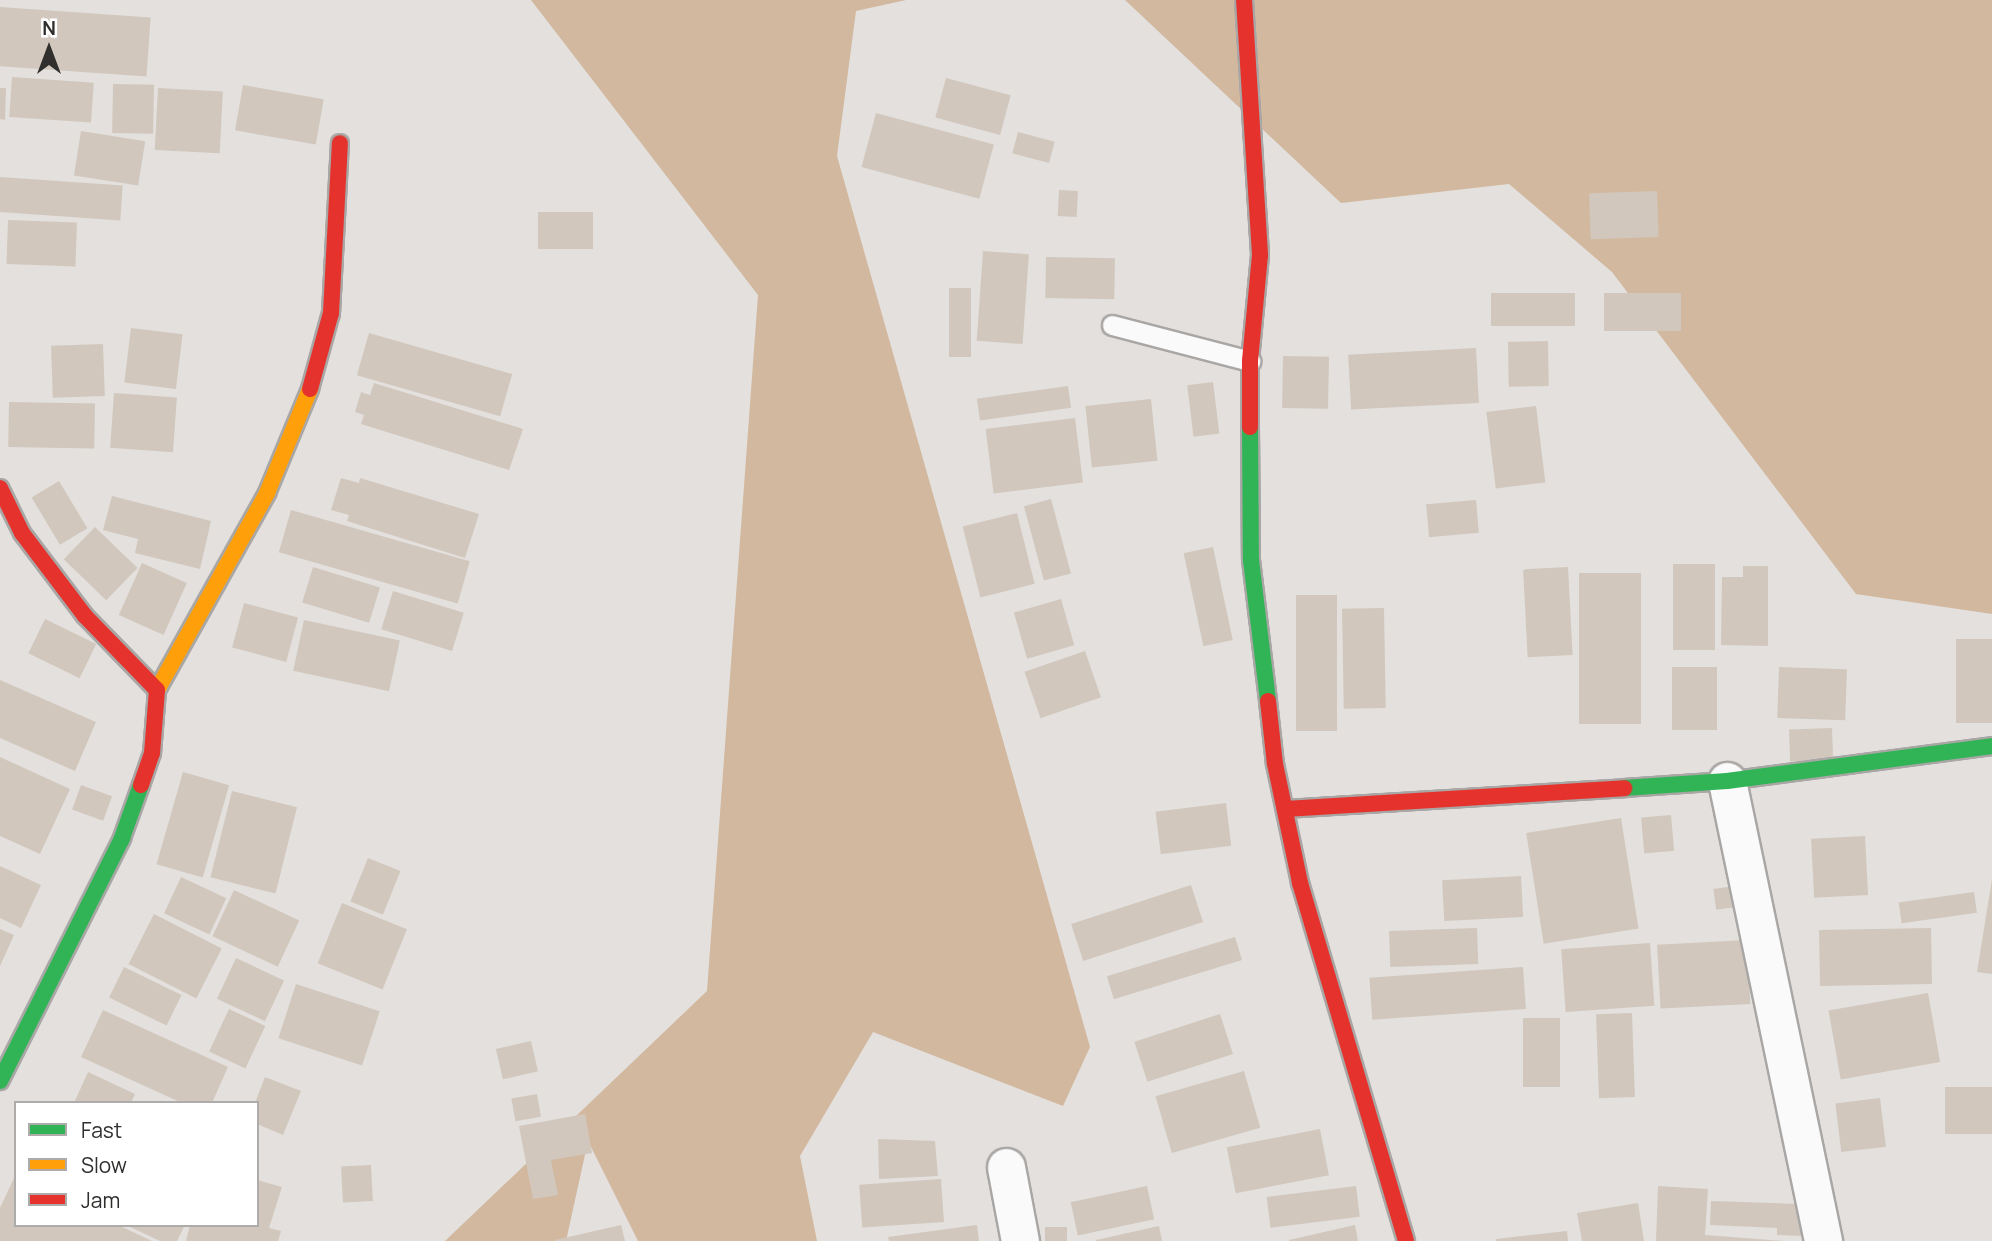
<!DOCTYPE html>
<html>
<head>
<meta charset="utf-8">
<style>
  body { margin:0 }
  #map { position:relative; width:1992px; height:1241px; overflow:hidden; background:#e3e0dd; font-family:Manrope,sans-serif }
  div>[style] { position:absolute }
  .forest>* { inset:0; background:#d2b89e }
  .building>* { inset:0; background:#d1c7bd; transform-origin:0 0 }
  .roads { filter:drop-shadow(2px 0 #a9a7a5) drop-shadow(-2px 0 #a9a7a5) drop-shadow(0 2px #a9a7a5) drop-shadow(0 -2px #a9a7a5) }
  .lane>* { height:19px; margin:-9.5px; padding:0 9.5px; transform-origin:9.5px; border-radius:9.5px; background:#fbfafa }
  .street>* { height:37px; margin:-18.5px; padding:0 18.5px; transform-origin:18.5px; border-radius:18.5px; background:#fbfafa }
  .fast>* { height:16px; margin:-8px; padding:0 8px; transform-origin:8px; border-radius:8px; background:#30b455 }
  .slow>* { height:16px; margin:-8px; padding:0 8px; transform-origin:8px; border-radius:8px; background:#ff9f0a }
  .jam>* { height:16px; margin:-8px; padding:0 8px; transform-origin:8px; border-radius:8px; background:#e5322d }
  span { translate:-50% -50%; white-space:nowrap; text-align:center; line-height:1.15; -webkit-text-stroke:5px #fff; paint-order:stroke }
  .legend { position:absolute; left:14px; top:1101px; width:245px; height:126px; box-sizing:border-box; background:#fff; border:2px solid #adacab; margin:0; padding:9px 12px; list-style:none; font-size:21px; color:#312f2d }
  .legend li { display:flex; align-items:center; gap:14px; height:35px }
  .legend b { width:35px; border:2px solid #adacab }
  .north { position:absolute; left:14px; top:14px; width:70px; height:70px; -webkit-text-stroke:5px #fff; paint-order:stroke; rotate:0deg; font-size:19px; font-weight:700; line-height:28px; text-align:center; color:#312f2d }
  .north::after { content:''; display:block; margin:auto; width:24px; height:32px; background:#312f2d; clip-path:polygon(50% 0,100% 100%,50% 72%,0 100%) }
</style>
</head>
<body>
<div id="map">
  <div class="forest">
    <div style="clip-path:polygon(531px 0,906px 0,856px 11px,837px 156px,1090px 1047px,1063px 1106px,873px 1032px,800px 1156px,817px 1241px,638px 1241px,588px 1141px,566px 1241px,445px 1241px,707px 991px,758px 295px)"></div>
    <div style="clip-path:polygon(1125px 0,1992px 0,1992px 614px,1856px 594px,1612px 272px,1509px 184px,1341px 203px)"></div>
  </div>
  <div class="building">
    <div style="left:0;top:7px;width:151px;height:59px;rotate:4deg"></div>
    <div style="left:12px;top:77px;width:82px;height:40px;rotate:4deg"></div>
    <div style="left:946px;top:78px;width:67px;height:41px;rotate:15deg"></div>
    <div style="left:113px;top:84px;width:41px;height:49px;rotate:1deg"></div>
    <div style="left:243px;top:85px;width:82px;height:46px;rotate:10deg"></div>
    <div style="clip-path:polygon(0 88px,6px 88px,5px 120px,0 119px)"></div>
    <div style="left:158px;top:88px;width:65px;height:62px;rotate:3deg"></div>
    <div style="left:876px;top:113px;width:122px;height:56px;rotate:15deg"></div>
    <div style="left:81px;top:131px;width:65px;height:45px;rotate:9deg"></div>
    <div style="left:1018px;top:132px;width:38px;height:22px;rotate:15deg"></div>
    <div style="left:0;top:177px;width:123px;height:35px;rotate:4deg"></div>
    <div style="left:1059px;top:190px;width:19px;height:26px;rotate:3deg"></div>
    <div style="left:1657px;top:191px;width:46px;height:68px;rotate:88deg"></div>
    <div style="left:538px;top:212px;width:55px;height:37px"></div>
    <div style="left:8px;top:220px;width:69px;height:44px;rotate:2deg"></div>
    <div style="left:983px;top:251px;width:46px;height:90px;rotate:4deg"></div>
    <div style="left:1046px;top:257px;width:69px;height:41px;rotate:1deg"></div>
    <div style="left:949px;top:288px;width:22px;height:69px"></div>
    <div style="left:1491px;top:293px;width:84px;height:33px"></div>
    <div style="left:1604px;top:293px;width:77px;height:38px"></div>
    <div style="left:131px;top:328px;width:52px;height:55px;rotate:7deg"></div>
    <div style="left:369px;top:333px;width:149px;height:44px;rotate:16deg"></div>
    <div style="left:1548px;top:341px;width:45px;height:40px;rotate:89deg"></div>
    <div style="left:103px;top:344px;width:52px;height:52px;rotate:88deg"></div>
    <div style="left:1476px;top:348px;width:55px;height:128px;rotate:87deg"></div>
    <div style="left:1283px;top:356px;width:46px;height:52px;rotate:1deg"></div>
    <div style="left:1213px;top:382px;width:52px;height:26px;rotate:83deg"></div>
    <div style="clip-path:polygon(374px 383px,523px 429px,509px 470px,361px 424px,364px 415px,355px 412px,361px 392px,370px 395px)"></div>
    <div style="left:1068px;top:386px;width:22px;height:92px;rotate:82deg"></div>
    <div style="left:114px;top:393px;width:63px;height:55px;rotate:4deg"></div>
    <div style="left:1151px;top:399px;width:62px;height:66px;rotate:84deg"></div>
    <div style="left:9px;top:402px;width:86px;height:45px;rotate:1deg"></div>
    <div style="left:1536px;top:406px;width:77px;height:50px;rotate:83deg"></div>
    <div style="left:1075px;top:418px;width:65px;height:90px;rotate:83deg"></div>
    <div style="clip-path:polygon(341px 478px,359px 483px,360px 478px,479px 514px,465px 558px,347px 521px,349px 515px,331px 510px)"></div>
    <div style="left:59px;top:481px;width:55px;height:32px;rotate:59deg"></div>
    <div style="clip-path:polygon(112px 496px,211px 521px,200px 569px,135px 553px,138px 539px,103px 530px)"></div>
    <div style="left:1051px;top:499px;width:77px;height:28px;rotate:75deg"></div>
    <div style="left:1476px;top:500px;width:33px;height:50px;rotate:85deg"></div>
    <div style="left:291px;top:510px;width:186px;height:44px;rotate:16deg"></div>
    <div style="left:1017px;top:513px;width:73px;height:56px;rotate:76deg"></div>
    <div style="left:95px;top:527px;width:59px;height:45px;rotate:44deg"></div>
    <div style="left:1213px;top:547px;width:95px;height:30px;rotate:78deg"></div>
    <div style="left:142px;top:563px;width:49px;height:57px;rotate:24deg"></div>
    <div style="left:1673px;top:564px;width:42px;height:86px"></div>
    <div style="clip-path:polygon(1743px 566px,1768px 566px,1768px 646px,1721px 645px,1722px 577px,1743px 577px)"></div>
    <div style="left:313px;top:567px;width:70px;height:37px;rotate:17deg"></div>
    <div style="left:1568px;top:567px;width:88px;height:45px;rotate:87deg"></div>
    <div style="left:1579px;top:573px;width:62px;height:151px"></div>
    <div style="left:393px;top:591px;width:74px;height:40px;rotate:17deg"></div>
    <div style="left:1296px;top:595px;width:41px;height:136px"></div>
    <div style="left:1061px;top:599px;width:48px;height:49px;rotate:74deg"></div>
    <div style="left:244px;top:603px;width:56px;height:46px;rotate:15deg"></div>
    <div style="left:1384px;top:608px;width:100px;height:42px;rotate:89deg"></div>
    <div style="left:45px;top:619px;width:57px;height:38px;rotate:26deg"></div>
    <div style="left:304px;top:620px;width:98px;height:52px;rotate:12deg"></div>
    <div style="left:1992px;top:639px;width:84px;height:36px;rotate:90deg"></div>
    <div style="left:1085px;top:651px;width:49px;height:64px;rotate:71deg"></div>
    <div style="left:1717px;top:667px;width:63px;height:45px;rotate:90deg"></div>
    <div style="left:1779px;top:667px;width:68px;height:51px;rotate:2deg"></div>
    <div style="clip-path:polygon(0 680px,96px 722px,75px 771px,0 738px)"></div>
    <div style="left:1832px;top:728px;width:32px;height:43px;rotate:88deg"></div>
    <div style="clip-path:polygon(0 757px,70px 789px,40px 854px,0 836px)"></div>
    <div style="left:183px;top:772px;width:48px;height:96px;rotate:16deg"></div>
    <div style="left:81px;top:785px;width:33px;height:26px;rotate:20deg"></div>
    <div style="left:232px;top:791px;width:67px;height:89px;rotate:14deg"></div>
    <div style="left:1226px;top:803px;width:43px;height:71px;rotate:83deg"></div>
    <div style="left:1671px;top:815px;width:36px;height:30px;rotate:85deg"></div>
    <div style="left:1621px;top:818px;width:112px;height:96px;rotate:81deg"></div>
    <div style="left:1865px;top:836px;width:59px;height:54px;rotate:87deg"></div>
    <div style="left:368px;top:858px;width:35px;height:47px;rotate:22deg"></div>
    <div style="clip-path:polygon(0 866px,41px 885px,21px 928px,0 918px)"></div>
    <div style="left:1521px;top:876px;width:41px;height:79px;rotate:87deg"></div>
    <div style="left:181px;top:877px;width:50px;height:40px;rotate:25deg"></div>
    <div style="clip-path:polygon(1992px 879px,1992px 974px,1977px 972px)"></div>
    <div style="left:1191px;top:885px;width:39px;height:126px;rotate:72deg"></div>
    <div style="left:1742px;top:885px;width:21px;height:29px;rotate:82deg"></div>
    <div style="left:234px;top:890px;width:72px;height:51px;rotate:25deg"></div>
    <div style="left:1974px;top:892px;width:21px;height:76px;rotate:82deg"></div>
    <div style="left:342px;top:903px;width:70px;height:65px;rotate:22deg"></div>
    <div style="left:154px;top:914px;width:76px;height:56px;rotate:27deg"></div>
    <div style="left:1477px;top:928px;width:36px;height:88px;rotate:88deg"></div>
    <div style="left:1931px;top:928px;width:56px;height:112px;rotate:89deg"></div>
    <div style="clip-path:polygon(0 929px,14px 935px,0 966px)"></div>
    <div style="left:1235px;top:937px;width:24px;height:134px;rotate:73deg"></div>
    <div style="left:1747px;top:940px;width:64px;height:90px;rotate:87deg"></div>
    <div style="left:1650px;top:943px;width:63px;height:89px;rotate:86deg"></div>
    <div style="left:236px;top:958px;width:53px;height:45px;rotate:25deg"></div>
    <div style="left:124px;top:967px;width:64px;height:34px;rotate:26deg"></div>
    <div style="left:1523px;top:967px;width:42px;height:154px;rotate:86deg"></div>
    <div style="left:296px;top:984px;width:88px;height:57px;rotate:18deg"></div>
    <div style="left:1928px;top:993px;width:70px;height:101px;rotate:80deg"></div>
    <div style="left:229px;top:1009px;width:40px;height:47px;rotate:25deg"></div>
    <div style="clip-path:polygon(103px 1010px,228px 1067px,212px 1103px,182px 1103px,81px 1057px)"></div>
    <div style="left:1632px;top:1013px;width:84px;height:36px;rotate:88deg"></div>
    <div style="left:1220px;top:1014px;width:42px;height:90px;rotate:72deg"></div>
    <div style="left:1523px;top:1018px;width:37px;height:69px"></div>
    <div style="left:531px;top:1041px;width:31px;height:36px;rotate:77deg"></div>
    <div style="left:1244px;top:1071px;width:59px;height:92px;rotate:74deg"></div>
    <div style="clip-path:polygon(88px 1072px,135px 1094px,131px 1103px,74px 1103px)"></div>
    <div style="clip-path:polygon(265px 1077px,301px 1091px,283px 1135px,257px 1124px,255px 1103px)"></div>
    <div style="left:1992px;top:1087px;width:47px;height:47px;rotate:90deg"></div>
    <div style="left:537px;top:1094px;width:23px;height:26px;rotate:80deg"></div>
    <div style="left:1880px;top:1098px;width:49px;height:45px;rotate:83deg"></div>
    <div style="clip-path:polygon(585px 1114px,592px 1153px,551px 1160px,558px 1195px,533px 1199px,519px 1126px)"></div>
    <div style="left:1320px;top:1129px;width:47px;height:95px;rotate:79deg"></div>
    <div style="clip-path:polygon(878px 1139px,935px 1141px,938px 1176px,879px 1179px)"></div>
    <div style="left:371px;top:1165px;width:36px;height:30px;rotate:87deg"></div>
    <div style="clip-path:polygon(14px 1178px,16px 1225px,118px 1225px,152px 1241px,0 1241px,0 1208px)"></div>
    <div style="left:941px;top:1179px;width:43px;height:82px;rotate:86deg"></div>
    <div style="clip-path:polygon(257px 1180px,282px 1187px,269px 1228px,281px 1231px,278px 1241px,186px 1241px,190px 1225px,257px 1225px)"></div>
    <div style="left:1147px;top:1186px;width:34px;height:78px;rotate:78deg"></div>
    <div style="left:1356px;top:1186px;width:31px;height:90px;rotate:83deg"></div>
    <div style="clip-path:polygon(1658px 1186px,1708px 1189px,1705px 1235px,1785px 1241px,1656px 1241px)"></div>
    <div style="clip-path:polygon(1711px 1201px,1802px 1204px,1801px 1236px,1777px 1235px,1777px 1228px,1710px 1225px)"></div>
    <div style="clip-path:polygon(1638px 1203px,1644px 1241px,1582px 1241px,1577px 1213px)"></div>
    <div style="clip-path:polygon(126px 1225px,185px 1225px,177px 1241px,160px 1241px)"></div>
    <div style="clip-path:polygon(621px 1225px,625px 1241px,555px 1241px,555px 1240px)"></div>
    <div style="clip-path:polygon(977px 1225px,979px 1241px,889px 1241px,888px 1237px)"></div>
    <div style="clip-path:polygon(1355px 1225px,1358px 1241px,1289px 1241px,1289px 1240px)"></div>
    <div style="clip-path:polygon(1159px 1226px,1162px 1241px,1096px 1241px,1096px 1240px)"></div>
    <div style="left:1045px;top:1227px;width:22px;height:14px"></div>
    <div style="clip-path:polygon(1567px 1231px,1568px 1241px,1496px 1241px,1496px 1239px)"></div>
  </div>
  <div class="roads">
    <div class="lane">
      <div style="left:1112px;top:325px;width:143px;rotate:14.6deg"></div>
    </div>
    <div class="street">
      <div style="left:1727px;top:781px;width:470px;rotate:78.2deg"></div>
      <div style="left:1006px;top:1167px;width:75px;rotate:79.3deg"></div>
    </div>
    <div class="fast">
      <div style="left:1250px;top:427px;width:133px;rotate:89.6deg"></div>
      <div style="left:1251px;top:560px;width:142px;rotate:83.1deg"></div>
      <div style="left:1624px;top:788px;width:103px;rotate:-3.9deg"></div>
      <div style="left:1727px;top:781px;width:267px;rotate:-7.5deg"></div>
      <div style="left:0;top:1081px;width:272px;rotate:-63.3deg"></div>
      <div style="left:122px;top:838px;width:56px;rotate:-70.3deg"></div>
    </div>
    <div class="slow">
      <div style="left:157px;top:690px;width:226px;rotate:-60.8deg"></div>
      <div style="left:267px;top:493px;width:113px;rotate:-67.5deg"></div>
    </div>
    <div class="jam">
      <div style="left:1244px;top:0;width:256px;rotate:86.4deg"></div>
      <div style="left:1260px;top:255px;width:106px;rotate:95.4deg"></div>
      <div style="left:1250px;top:361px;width:66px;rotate:90deg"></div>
      <div style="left:310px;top:389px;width:79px;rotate:-74.6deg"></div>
      <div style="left:331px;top:313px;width:170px;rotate:-87deg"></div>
      <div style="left:0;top:488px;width:50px;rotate:63.9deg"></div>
      <div style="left:22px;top:533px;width:104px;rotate:52.8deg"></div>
      <div style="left:85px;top:616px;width:103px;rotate:45.8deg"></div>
      <div style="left:157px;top:690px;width:63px;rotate:94.5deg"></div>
      <div style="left:152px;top:753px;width:34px;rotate:109deg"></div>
      <div style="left:1268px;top:701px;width:63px;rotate:83.7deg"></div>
      <div style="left:1275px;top:764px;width:122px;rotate:78.1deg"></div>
      <div style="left:1300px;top:883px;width:373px;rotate:73.5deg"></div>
      <div style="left:1285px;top:809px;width:340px;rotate:-3.5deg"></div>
    </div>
  </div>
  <ul class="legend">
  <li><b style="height:9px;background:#30b455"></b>Fast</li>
  <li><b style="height:9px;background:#ff9f0a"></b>Slow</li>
  <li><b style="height:9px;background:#e5322d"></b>Jam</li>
  </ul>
  <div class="north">N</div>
</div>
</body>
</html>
